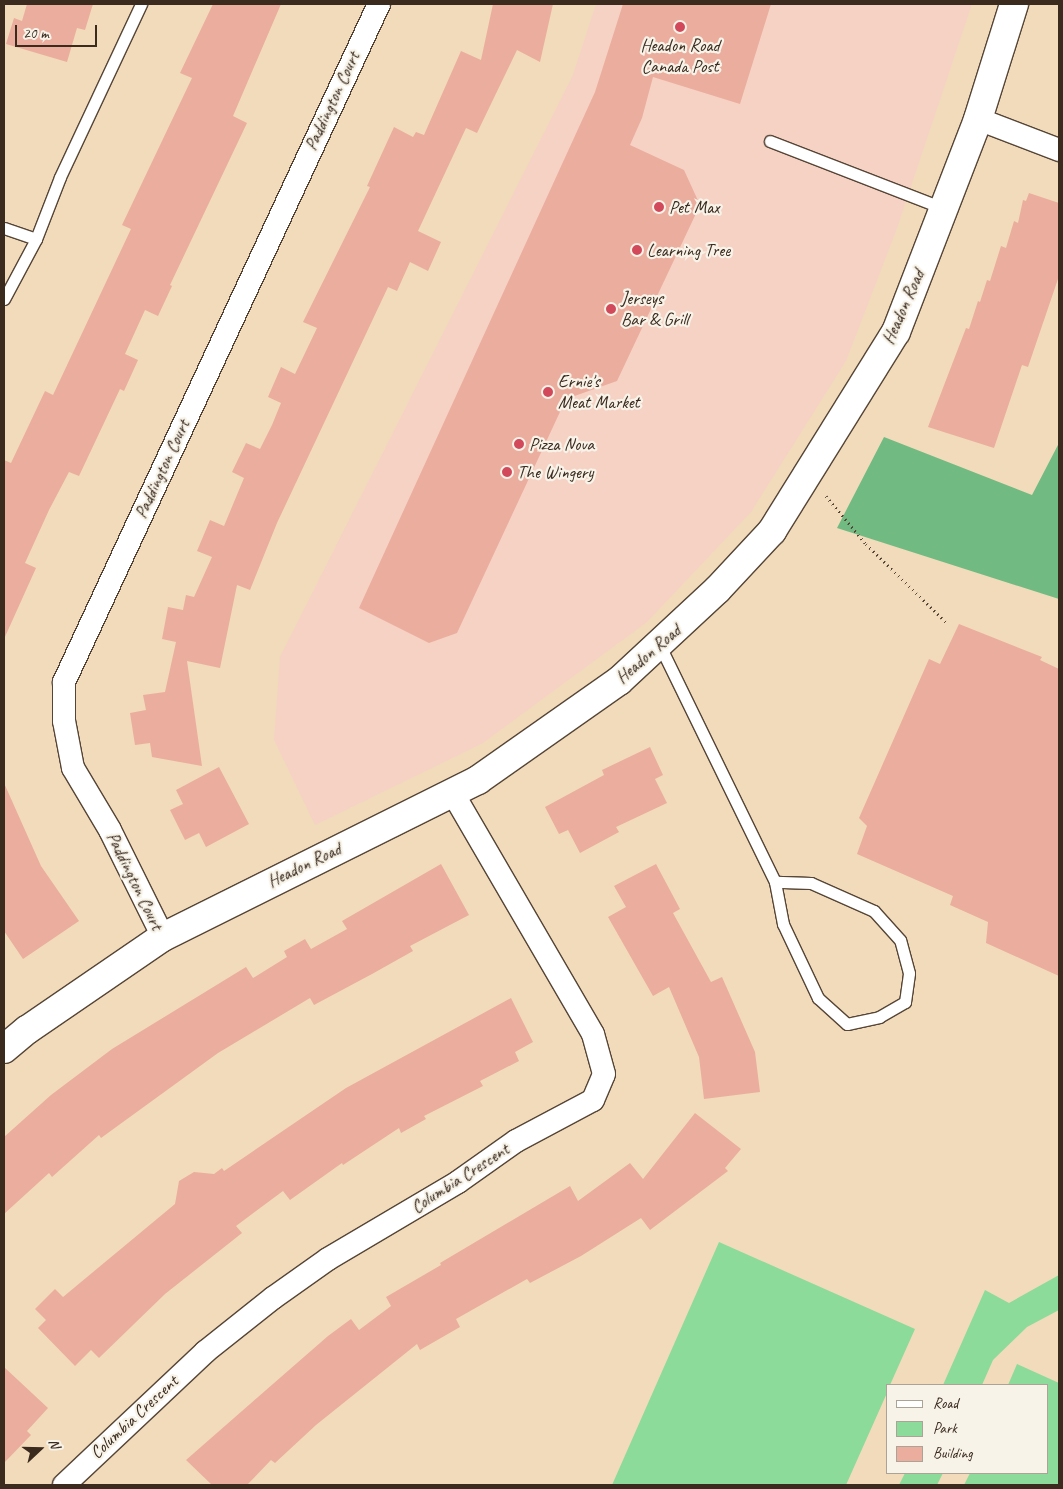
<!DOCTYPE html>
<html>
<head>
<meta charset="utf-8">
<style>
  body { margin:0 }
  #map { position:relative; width:1063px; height:1489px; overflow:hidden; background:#f1dbbb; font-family:Caveat,sans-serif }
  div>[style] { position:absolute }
  .built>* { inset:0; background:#f6d2c4 }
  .green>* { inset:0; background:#8cdb9a }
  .forest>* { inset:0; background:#71bb82 }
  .building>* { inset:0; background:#ebad9e }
  .path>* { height:3px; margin-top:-1.5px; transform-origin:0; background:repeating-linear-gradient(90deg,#564536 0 1px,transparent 0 5px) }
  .roads { filter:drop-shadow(1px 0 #564536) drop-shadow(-1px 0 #564536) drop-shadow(0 1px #564536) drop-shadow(0 -1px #564536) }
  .service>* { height:11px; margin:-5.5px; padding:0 5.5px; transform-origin:5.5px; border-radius:5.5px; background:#fff }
  .minor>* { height:22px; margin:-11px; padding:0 11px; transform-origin:11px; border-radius:11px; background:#fff }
  .tertiary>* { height:28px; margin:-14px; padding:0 14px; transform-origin:14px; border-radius:14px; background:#fff }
  .dots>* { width:14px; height:14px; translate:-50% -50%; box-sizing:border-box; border:2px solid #f7f3e8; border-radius:50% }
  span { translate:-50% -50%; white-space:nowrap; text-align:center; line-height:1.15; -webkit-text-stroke:4.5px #f7f3e8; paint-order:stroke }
  .poi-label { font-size:18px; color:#3b2a1e }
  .left { translate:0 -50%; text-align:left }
  .street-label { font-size:18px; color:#3b2a1e }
  .frame { position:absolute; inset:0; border:5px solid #3b2a1e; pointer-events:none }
  .legend { position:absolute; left:886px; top:1384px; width:162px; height:90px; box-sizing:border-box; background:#f7f3e8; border:1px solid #aca397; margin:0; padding:6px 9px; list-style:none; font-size:15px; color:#3b2a1e }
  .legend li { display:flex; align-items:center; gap:10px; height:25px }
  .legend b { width:25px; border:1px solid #aca397 }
  .north { position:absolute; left:15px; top:1424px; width:50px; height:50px; -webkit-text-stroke:4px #f7f3e8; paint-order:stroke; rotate:69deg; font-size:14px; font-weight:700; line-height:20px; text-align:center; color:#3b2a1e }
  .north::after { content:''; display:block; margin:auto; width:18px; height:22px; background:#3b2a1e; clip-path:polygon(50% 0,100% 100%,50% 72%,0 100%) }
  .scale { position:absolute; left:15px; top:25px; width:82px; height:22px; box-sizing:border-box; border:2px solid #3b2a1e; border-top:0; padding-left:6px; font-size:15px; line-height:18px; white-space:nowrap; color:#3b2a1e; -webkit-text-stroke:4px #f7f3e8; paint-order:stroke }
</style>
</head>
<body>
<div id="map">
  <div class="built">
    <div style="clip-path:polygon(596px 4px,972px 4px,896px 231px,846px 361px,751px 512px,647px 622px,483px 743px,315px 825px,274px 740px,280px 657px,573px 75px)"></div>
  </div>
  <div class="green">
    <div style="clip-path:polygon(719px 1242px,915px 1329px,890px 1385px,887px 1385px,887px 1393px,846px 1485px,612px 1485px)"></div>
    <div style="clip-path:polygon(1059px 1275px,1059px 1310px,1027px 1327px,993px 1360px,982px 1385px,943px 1385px,985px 1290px,1009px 1303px)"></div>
    <div style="clip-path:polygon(1017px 1364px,1059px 1383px,1059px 1485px,964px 1485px,970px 1473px,1047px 1473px,1047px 1385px,1008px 1385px)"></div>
    <div style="clip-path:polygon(905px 1473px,943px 1473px,937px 1485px,899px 1485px)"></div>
  </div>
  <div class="forest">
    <div style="clip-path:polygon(884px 437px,1032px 495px,1059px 443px,1059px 599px,837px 528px)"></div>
  </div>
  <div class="building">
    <div style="clip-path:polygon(27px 4px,93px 4px,85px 30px,77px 28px,67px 62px,6px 44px,14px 18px,22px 21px)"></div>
    <div style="clip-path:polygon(213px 4px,281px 4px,233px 116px,247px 123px,170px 285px,172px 286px,158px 316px,145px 310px,125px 354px,138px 360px,124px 391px,120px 389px,79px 476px,69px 472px,49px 510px,25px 563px,36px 568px,4px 639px,4px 460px,11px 463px,45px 391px,53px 395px,131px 229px,122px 225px,192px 78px,180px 73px)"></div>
    <div style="clip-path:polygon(493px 4px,553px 4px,540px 62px,517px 50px,477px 133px,466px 128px,418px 231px,441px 242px,428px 271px,410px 262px,397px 291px,388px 287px,277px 523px,250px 590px,237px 585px,220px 668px,187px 661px,202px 766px,152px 757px,150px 743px,135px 745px,130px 713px,146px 710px,143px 695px,165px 692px,176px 642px,162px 639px,168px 607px,183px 610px,186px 595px,194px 597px,212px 557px,197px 551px,210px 520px,224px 526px,244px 478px,232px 472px,246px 443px,260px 449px,272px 425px,281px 403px,268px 397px,281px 367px,295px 374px,317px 328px,303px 322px,370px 187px,367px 186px,394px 127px,413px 137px,416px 132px,424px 135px,461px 51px,481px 60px)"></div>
    <div style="clip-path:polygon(623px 4px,771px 4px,740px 104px,653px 77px,642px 118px,630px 145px,684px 170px,700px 205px,617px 381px,566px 399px,457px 633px,429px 643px,359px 608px,595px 92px)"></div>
    <div style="clip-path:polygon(1029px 193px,1059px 203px,1059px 276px,1028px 367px,1022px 365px,994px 448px,928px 427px,966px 328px,969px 329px,978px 301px,980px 302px,987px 280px,990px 281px,1001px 246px,1006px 248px,1014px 221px,1018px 223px,1023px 200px,1026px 201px)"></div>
    <div style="clip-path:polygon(959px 624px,1042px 657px,1040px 660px,1059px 669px,1059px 976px,986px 943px,988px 922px,950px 905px,953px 896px,857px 854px,867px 826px,859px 818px,929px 659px,940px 664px)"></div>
    <div style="clip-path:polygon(650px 747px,663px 775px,655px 779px,667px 803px,616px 827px,619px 832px,580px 853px,568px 830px,559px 834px,545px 807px,604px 775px,602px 770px)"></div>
    <div style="clip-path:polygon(219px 767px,249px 824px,206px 847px,199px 833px,185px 840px,170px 810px,183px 804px,176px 790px)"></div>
    <div style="clip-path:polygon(4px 783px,41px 866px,79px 921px,23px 959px,4px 931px)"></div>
    <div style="clip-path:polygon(441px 864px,469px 915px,410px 946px,413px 951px,372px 974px,314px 1005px,310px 998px,218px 1053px,101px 1138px,99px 1135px,52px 1177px,49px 1173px,4px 1214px,4px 1137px,51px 1095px,112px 1049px,246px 967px,253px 978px,287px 957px,284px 951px,305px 939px,311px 949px,347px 929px,342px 921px)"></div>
    <div style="clip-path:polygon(656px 864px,680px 909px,673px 913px,711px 982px,722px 977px,755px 1052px,760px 1092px,704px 1099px,699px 1057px,669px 987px,653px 996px,608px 917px,626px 907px,614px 886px)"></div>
    <div style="clip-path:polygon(511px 998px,533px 1042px,515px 1052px,519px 1061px,480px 1081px,483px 1086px,424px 1116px,426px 1119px,401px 1133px,399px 1128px,343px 1165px,342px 1163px,290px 1200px,283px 1191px,236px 1226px,242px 1233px,165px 1294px,99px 1358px,91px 1350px,75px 1366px,38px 1328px,46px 1320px,35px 1309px,55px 1289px,63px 1297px,175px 1204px,179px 1181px,194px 1172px,214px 1174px,222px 1168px,224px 1171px,346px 1088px)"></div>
    <div style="clip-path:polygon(695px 1113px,741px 1149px,725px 1168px,728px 1171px,650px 1230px,641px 1218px,581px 1256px,530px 1283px,527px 1279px,456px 1319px,460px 1327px,420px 1350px,417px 1344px,316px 1425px,275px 1463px,271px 1460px,247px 1485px,212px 1485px,186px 1460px,328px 1336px,351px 1319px,359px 1330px,391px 1306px,386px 1297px,441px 1265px,440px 1263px,570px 1186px,578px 1201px,630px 1163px,643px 1179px)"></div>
    <div style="clip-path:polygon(4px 1367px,48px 1408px,27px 1431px,31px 1435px,4px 1463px)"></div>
  </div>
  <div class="path">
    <div style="left:826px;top:496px;width:62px;rotate:50.2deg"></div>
    <div style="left:866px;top:544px;width:112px;rotate:44.3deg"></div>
  </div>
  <div class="roads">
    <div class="service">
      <div style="left:770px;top:141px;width:186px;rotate:21.2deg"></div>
      <div style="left:4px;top:228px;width:34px;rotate:19deg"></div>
      <div style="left:4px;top:299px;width:68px;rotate:-61.9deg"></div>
      <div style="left:36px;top:239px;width:66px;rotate:-68.8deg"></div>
      <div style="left:60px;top:177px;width:191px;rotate:-64.9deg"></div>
      <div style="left:660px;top:646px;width:263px;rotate:64deg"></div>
      <div style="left:775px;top:882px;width:43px;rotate:79.2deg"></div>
      <div style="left:783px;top:924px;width:82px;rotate:64.7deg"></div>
      <div style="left:818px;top:998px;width:39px;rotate:42deg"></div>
      <div style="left:847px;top:1024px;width:33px;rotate:-12deg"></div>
      <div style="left:879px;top:1017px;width:30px;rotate:-30deg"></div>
      <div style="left:905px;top:1002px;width:29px;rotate:-82deg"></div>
      <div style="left:909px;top:973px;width:34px;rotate:-105deg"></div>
      <div style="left:900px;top:940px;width:39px;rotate:-132deg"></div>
      <div style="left:874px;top:911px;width:69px;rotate:-156deg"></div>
      <div style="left:811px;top:883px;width:36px;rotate:-178deg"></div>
    </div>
    <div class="minor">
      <div style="left:978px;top:119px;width:87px;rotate:20.9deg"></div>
      <div style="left:163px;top:937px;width:119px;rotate:-116.4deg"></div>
      <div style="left:110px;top:830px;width:72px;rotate:-120.8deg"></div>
      <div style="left:73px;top:768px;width:48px;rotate:-100.8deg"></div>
      <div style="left:64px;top:721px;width:39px;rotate:-90deg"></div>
      <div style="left:64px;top:682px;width:748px;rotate:-65.08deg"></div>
      <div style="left:64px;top:1485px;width:194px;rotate:-43.3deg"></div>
      <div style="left:205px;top:1352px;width:87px;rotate:-38.5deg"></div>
      <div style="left:273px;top:1298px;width:67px;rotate:-35.3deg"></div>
      <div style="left:328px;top:1259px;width:151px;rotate:-30.6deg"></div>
      <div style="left:458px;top:1182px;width:71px;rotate:-35.3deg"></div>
      <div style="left:516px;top:1141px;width:87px;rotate:-28deg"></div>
      <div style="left:593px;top:1100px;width:28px;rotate:-67deg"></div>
      <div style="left:604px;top:1074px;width:41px;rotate:-105.4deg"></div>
      <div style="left:593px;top:1034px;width:279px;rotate:-120.2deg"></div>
    </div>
    <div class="tertiary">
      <div style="left:4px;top:1049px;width:30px;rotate:-40deg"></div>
      <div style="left:27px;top:1030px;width:165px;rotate:-34.4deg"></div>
      <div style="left:163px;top:937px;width:352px;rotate:-26.5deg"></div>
      <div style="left:478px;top:780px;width:172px;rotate:-35.1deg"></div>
      <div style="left:619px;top:681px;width:134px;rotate:-42.9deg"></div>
      <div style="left:717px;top:590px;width:81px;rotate:-47deg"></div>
      <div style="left:772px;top:531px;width:234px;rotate:-58.1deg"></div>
      <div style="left:896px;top:332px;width:228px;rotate:-68.9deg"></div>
      <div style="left:978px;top:119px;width:121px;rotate:-72.6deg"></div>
    </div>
  </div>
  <div class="dots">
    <div style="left:680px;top:27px;background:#d1495b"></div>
    <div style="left:659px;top:207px;background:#d1495b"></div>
    <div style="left:637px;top:250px;background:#d1495b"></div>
    <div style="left:611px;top:309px;background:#d1495b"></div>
    <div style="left:548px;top:392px;background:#d1495b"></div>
    <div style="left:519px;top:444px;background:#d1495b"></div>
    <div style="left:507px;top:472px;background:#d1495b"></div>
  </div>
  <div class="poi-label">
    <span style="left:680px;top:56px">Headon Road<br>Canada Post</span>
    <span class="left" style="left:669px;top:207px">Pet Max</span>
    <span class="left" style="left:647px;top:250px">Learning Tree</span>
    <span class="left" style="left:621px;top:309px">Jerseys<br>Bar &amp; Grill</span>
    <span class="left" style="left:558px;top:392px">Ernie's<br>Meat Market</span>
    <span class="left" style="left:529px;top:444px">Pizza Nova</span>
    <span class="left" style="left:517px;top:472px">The Wingery</span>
  </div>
  <div class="street-label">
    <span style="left:332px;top:101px;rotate:-65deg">Paddington Court</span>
    <span style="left:903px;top:307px;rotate:-66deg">Headon Road</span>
    <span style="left:162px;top:469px;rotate:-65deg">Paddington Court</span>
    <span style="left:648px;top:654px;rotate:-41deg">Headon Road</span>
    <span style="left:304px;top:865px;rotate:-26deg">Headon Road</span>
    <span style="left:135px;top:881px;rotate:64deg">Paddington Court</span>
    <span style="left:460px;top:1178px;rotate:-33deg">Columbia Crescent</span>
    <span style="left:134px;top:1417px;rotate:-43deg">Columbia Crescent</span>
  </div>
  <div class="frame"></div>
  <ul class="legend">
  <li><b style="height:6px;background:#fff"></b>Road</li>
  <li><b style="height:14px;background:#8cdb9a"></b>Park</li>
  <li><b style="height:14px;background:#ebad9e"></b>Building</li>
  </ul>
  <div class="north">N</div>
  <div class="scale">20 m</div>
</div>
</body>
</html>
